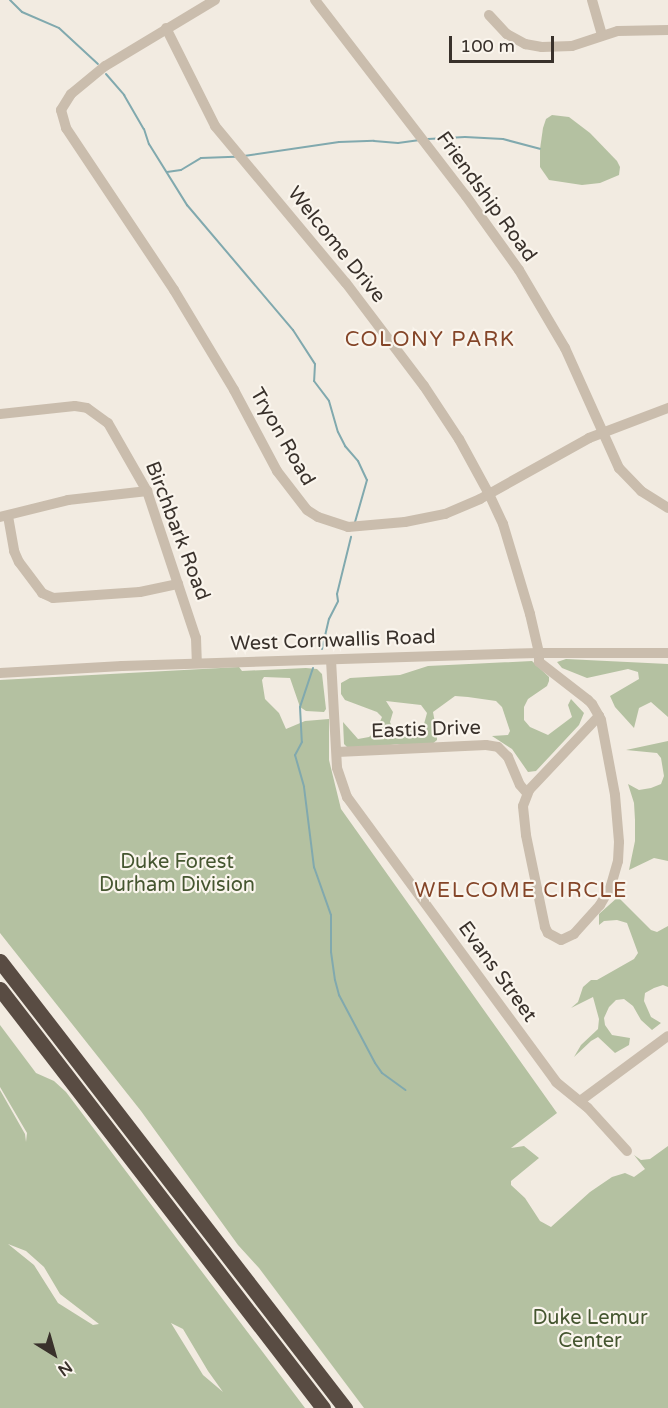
<!DOCTYPE html>
<html>
<head>
<meta charset="utf-8">
<style>
  body { margin:0 }
  #map { position:relative; width:668px; height:1408px; overflow:hidden; background:#f2ebe1; font-family:"Varela Round",sans-serif }
  div>[style] { position:absolute }
  .green>* { inset:0; background:#b4c1a1 }
  .stream>* { height:2px; margin:-1px; padding:0 1px; transform-origin:1px; border-radius:1px; background:#81a9ae }
  .minor>* { height:10px; margin:-5px; padding:0 5px; transform-origin:5px; border-radius:5px; background:#cabdad }
  .highway>* { height:15px; margin:-7.5px; padding:0 7.5px; transform-origin:7.5px; border-radius:7.5px; background:#594c43 }
  span { translate:-50% -50%; white-space:nowrap; text-align:center; line-height:1.15; -webkit-text-stroke:4.5px #faf5ed; paint-order:stroke }
  .street-label { font-size:20px; color:#39312b }
  .park-label { font-size:20px; color:#455630 }
  .neighbourhood-label { font-size:21px; color:#844528; letter-spacing:1.5px }
  .north { position:absolute; left:24px; top:1324px; width:60px; height:60px; -webkit-text-stroke:4px #faf5ed; paint-order:stroke; rotate:143deg; font-size:16px; font-weight:700; line-height:24px; text-align:center; color:#39312b }
  .north::after { content:''; display:block; margin:auto; width:21px; height:27px; background:#39312b; clip-path:polygon(50% 0,100% 100%,50% 72%,0 100%) }
  .scale { position:absolute; left:449px; top:36px; width:105px; height:27px; box-sizing:border-box; border:3px solid #39312b; border-top:0; padding-left:8px; font-size:18px; line-height:21px; white-space:nowrap; color:#39312b; -webkit-text-stroke:4px #faf5ed; paint-order:stroke }
</style>
</head>
<body>
<div id="map">
  <div class="green">
    <div style="clip-path:polygon(552px 115px,569px 117px,590px 133px,617px 161px,620px 167px,619px 175px,600px 183px,582px 185px,549px 180px,540px 167px,540px 149px,543px 128px,546px 119px)"></div>
    <div style="clip-path:polygon(566px 659px,668px 664px,668px 717px,651px 702px,639px 708px,634px 728px,615px 707px,610px 696px,639px 679px,638px 672px,628px 669px,587px 678px,562px 668px,557px 662px)"></div>
    <div style="clip-path:polygon(evenodd,532px 661px,549px 677px,549px 681px,547px 686px,528px 699px,524px 707px,524px 720px,530px 727px,548px 735px,572px 717px,568px 705px,571px 699px,584px 713px,579px 725px,536px 771px,528px 772px,512px 749px,492px 736px,508px 735px,510px 731px,502px 707px,496px 701px,468px 697px,455px 696px,433px 712px,437px 734px,437px 740px,431px 745px,397px 744px,366px 749px,348px 748px,344px 744px,343px 722px,358px 739px,369px 737px,376px 731px,382px 717px,377px 712px,345px 700px,341px 694px,341px 683px,350px 678px,400px 675px,428px 666px,532px 661px,386px 701px,421px 705px,427px 713px,424px 724px,419px 729px,395px 734px,390px 722px,393px 712px,386px 701px)"></div>
    <div style="clip-path:polygon(239px 667px,242px 671px,306px 668px,317px 669px,322px 674px,326px 709px,324px 712px,306px 711px,300px 707px,290px 678px,264px 677px,262px 680px,265px 699px,279px 713px,286px 729px,305px 721px,329px 719px,329px 760px,341px 809px,557px 1113px,511px 1148px,524px 1146px,539px 1158px,511px 1181px,511px 1185px,525px 1198px,540px 1221px,551px 1227px,590px 1192px,612px 1177px,625px 1173px,634px 1177px,645px 1169px,634px 1155px,641px 1160px,650px 1159px,668px 1146px,668px 1408px,364px 1408px,259px 1268px,238px 1245px,141px 1111px,0 933px,0 680px)"></div>
    <div style="clip-path:polygon(668px 741px,668px 861px,654px 858px,629px 870px,635px 841px,635px 820px,634px 803px,628px 784px,639px 790px,651px 788px,661px 784px,664px 776px,661px 758px,657px 753px,626px 750px)"></div>
    <div style="clip-path:polygon(618px 897px,651px 930px,657px 932px,668px 926px,668px 987px,663px 985px,654px 988px,645px 993px,644px 1001px,651px 1017px,661px 1023px,652px 1030px,641px 1020px,633px 1006px,624px 999px,616px 1000px,609px 1007px,604px 1018px,605px 1025px,612px 1035px,630px 1038px,629px 1045px,615px 1053px,598px 1037px,591px 1041px,574px 1057px,581px 1045px,598px 1029px,599px 1019px,593px 997px,571px 1008px,578px 1002px,583px 987px,591px 980px,597px 980px,634px 959px,638px 953px,627px 923px,617px 920px,604px 921px,599px 925px,599px 914px)"></div>
    <div style="clip-path:polygon(evenodd,0 1025px,36px 1073px,54px 1081px,66px 1092px,305px 1408px,0 1408px,0 1090px,25px 1134px,26px 1142px,27px 1133px,0 1087px,0 1025px,8px 1244px,26px 1251px,44px 1267px,60px 1294px,99px 1324px,93px 1325px,58px 1303px,34px 1265px,8px 1244px,0 1025px,171px 1323px,183px 1329px,208px 1371px,223px 1392px,203px 1375px,171px 1323px)"></div>
  </div>
  <div class="stream">
    <div style="left:10px;top:0;width:17px;rotate:45deg"></div>
    <div style="left:22px;top:12px;width:40px;rotate:23.4deg"></div>
    <div style="left:59px;top:28px;width:53px;rotate:42.7deg"></div>
    <div style="left:106px;top:74px;width:28px;rotate:49deg"></div>
    <div style="left:124px;top:95px;width:39px;rotate:60deg"></div>
    <div style="left:144px;top:129px;width:16px;rotate:72deg"></div>
    <div style="left:149px;top:144px;width:72px;rotate:58.1deg"></div>
    <div style="left:187px;top:205px;width:164px;rotate:49.7deg"></div>
    <div style="left:293px;top:330px;width:40px;rotate:57.1deg"></div>
    <div style="left:315px;top:364px;width:17px;rotate:93deg"></div>
    <div style="left:314px;top:381px;width:25px;rotate:53deg"></div>
    <div style="left:329px;top:401px;width:32px;rotate:74deg"></div>
    <div style="left:338px;top:432px;width:16px;rotate:63deg"></div>
    <div style="left:345px;top:446px;width:20px;rotate:49deg"></div>
    <div style="left:358px;top:461px;width:21px;rotate:65deg"></div>
    <div style="left:367px;top:480px;width:44px;rotate:105.9deg"></div>
    <div style="left:428px;top:139px;width:37px;rotate:-3deg"></div>
    <div style="left:465px;top:137px;width:38px;rotate:3deg"></div>
    <div style="left:503px;top:139px;width:38px;rotate:15deg"></div>
    <div style="left:244px;top:156px;width:96px;rotate:-8.4deg"></div>
    <div style="left:339px;top:142px;width:35px;rotate:-2deg"></div>
    <div style="left:374px;top:141px;width:24px;rotate:5deg"></div>
    <div style="left:398px;top:143px;width:22px;rotate:-8deg"></div>
    <div style="left:167px;top:172px;width:14px;rotate:-8deg"></div>
    <div style="left:181px;top:170px;width:23px;rotate:-31deg"></div>
    <div style="left:201px;top:158px;width:34px;rotate:-2deg"></div>
    <div style="left:322px;top:649px;width:31px;rotate:-77deg"></div>
    <div style="left:329px;top:619px;width:20px;rotate:-63deg"></div>
    <div style="left:338px;top:601px;width:7px;rotate:-98deg"></div>
    <div style="left:337px;top:594px;width:59px;rotate:-76.2deg"></div>
    <div style="left:313px;top:668px;width:41px;rotate:108.4deg"></div>
    <div style="left:300px;top:707px;width:35px;rotate:87deg"></div>
    <div style="left:302px;top:742px;width:15px;rotate:118deg"></div>
    <div style="left:295px;top:755px;width:33px;rotate:74deg"></div>
    <div style="left:304px;top:787px;width:81px;rotate:82.9deg"></div>
    <div style="left:314px;top:867px;width:51px;rotate:70.5deg"></div>
    <div style="left:331px;top:915px;width:37px;rotate:90deg"></div>
    <div style="left:331px;top:952px;width:28px;rotate:82deg"></div>
    <div style="left:335px;top:980px;width:16px;rotate:75deg"></div>
    <div style="left:339px;top:995px;width:77px;rotate:62.1deg"></div>
    <div style="left:375px;top:1063px;width:12px;rotate:55deg"></div>
    <div style="left:382px;top:1073px;width:29px;rotate:36deg"></div>
  </div>
  <div class="minor">
    <div style="left:215px;top:0;width:128px;rotate:149deg"></div>
    <div style="left:105px;top:66px;width:44px;rotate:140.5deg"></div>
    <div style="left:71px;top:94px;width:19px;rotate:122deg"></div>
    <div style="left:61px;top:110px;width:19px;rotate:74deg"></div>
    <div style="left:66px;top:128px;width:195px;rotate:56.3deg"></div>
    <div style="left:174px;top:290px;width:117px;rotate:59deg"></div>
    <div style="left:234px;top:390px;width:92px;rotate:62deg"></div>
    <div style="left:277px;top:471px;width:49px;rotate:52.4deg"></div>
    <div style="left:307px;top:510px;width:13px;rotate:32deg"></div>
    <div style="left:318px;top:517px;width:32px;rotate:18deg"></div>
    <div style="left:348px;top:527px;width:57px;rotate:-5deg"></div>
    <div style="left:405px;top:522px;width:41px;rotate:-11.3deg"></div>
    <div style="left:445px;top:514px;width:38px;rotate:-23deg"></div>
    <div style="left:480px;top:499px;width:125px;rotate:-29.2deg"></div>
    <div style="left:589px;top:438px;width:85px;rotate:-20.8deg"></div>
    <div style="left:315px;top:0;width:247px;rotate:52.4deg"></div>
    <div style="left:466px;top:196px;width:91px;rotate:54.4deg"></div>
    <div style="left:519px;top:270px;width:91px;rotate:59.5deg"></div>
    <div style="left:565px;top:348px;width:132px;rotate:65.8deg"></div>
    <div style="left:619px;top:468px;width:32px;rotate:46deg"></div>
    <div style="left:641px;top:491px;width:32px;rotate:32deg"></div>
    <div style="left:592px;top:0;width:37px;rotate:74deg"></div>
    <div style="left:489px;top:15px;width:26px;rotate:47deg"></div>
    <div style="left:507px;top:34px;width:21px;rotate:29deg"></div>
    <div style="left:525px;top:44px;width:17px;rotate:10deg"></div>
    <div style="left:542px;top:47px;width:30px;rotate:-2deg"></div>
    <div style="left:572px;top:46px;width:48px;rotate:-18.1deg"></div>
    <div style="left:618px;top:31px;width:50px;rotate:-1.1deg"></div>
    <div style="left:166px;top:28px;width:110px;rotate:63.4deg"></div>
    <div style="left:215px;top:126px;width:204px;rotate:50.2deg"></div>
    <div style="left:346px;top:283px;width:129px;rotate:52.9deg"></div>
    <div style="left:424px;top:386px;width:64px;rotate:56.6deg"></div>
    <div style="left:459px;top:439px;width:63px;rotate:61.4deg"></div>
    <div style="left:489px;top:494px;width:33px;rotate:65deg"></div>
    <div style="left:503px;top:524px;width:94px;rotate:73.3deg"></div>
    <div style="left:530px;top:614px;width:40px;rotate:77deg"></div>
    <div style="left:539px;top:653px;width:9px;rotate:90deg"></div>
    <div style="left:539px;top:662px;width:62px;rotate:37.8deg"></div>
    <div style="left:588px;top:700px;width:6px;rotate:45deg"></div>
    <div style="left:592px;top:704px;width:14px;rotate:60deg"></div>
    <div style="left:599px;top:716px;width:4px;rotate:63deg"></div>
    <div style="left:601px;top:720px;width:76px;rotate:79.4deg"></div>
    <div style="left:615px;top:795px;width:47px;rotate:85.1deg"></div>
    <div style="left:619px;top:842px;width:19px;rotate:93deg"></div>
    <div style="left:618px;top:861px;width:26px;rotate:106deg"></div>
    <div style="left:611px;top:886px;width:22px;rotate:120deg"></div>
    <div style="left:600px;top:905px;width:39px;rotate:132deg"></div>
    <div style="left:574px;top:934px;width:14px;rotate:155deg"></div>
    <div style="left:561px;top:940px;width:15px;rotate:-152deg"></div>
    <div style="left:548px;top:933px;width:7px;rotate:-117deg"></div>
    <div style="left:545px;top:927px;width:94px;rotate:-101.7deg"></div>
    <div style="left:526px;top:835px;width:29px;rotate:-96deg"></div>
    <div style="left:523px;top:806px;width:17px;rotate:-69deg"></div>
    <div style="left:529px;top:790px;width:102px;rotate:-46.6deg"></div>
    <div style="left:0;top:414px;width:75px;rotate:-6.1deg"></div>
    <div style="left:75px;top:406px;width:12px;rotate:9deg"></div>
    <div style="left:87px;top:408px;width:26px;rotate:36deg"></div>
    <div style="left:108px;top:423px;width:78px;rotate:60.2deg"></div>
    <div style="left:147px;top:491px;width:155px;rotate:71.6deg"></div>
    <div style="left:196px;top:638px;width:25px;rotate:88deg"></div>
    <div style="left:8px;top:516px;width:36px;rotate:80deg"></div>
    <div style="left:14px;top:551px;width:12px;rotate:66deg"></div>
    <div style="left:19px;top:562px;width:39px;rotate:53deg"></div>
    <div style="left:42px;top:593px;width:12px;rotate:24deg"></div>
    <div style="left:53px;top:598px;width:87px;rotate:-3.9deg"></div>
    <div style="left:140px;top:592px;width:39px;rotate:-12deg"></div>
    <div style="left:0;top:517px;width:70px;rotate:-14deg"></div>
    <div style="left:68px;top:500px;width:80px;rotate:-6.5deg"></div>
    <div style="left:331px;top:660px;width:108px;rotate:86.8deg"></div>
    <div style="left:337px;top:768px;width:31px;rotate:71deg"></div>
    <div style="left:347px;top:797px;width:353px;rotate:53.7deg"></div>
    <div style="left:556px;top:1082px;width:41px;rotate:39.1deg"></div>
    <div style="left:588px;top:1108px;width:58px;rotate:47.8deg"></div>
    <div style="left:0;top:673px;width:122px;rotate:-3.3deg"></div>
    <div style="left:122px;top:666px;width:417px;rotate:-1.8deg"></div>
    <div style="left:539px;top:653px;width:129px"></div>
    <div style="left:337px;top:752px;width:149px;rotate:-2.7deg"></div>
    <div style="left:486px;top:745px;width:12px;rotate:9deg"></div>
    <div style="left:498px;top:747px;width:14px;rotate:45deg"></div>
    <div style="left:508px;top:757px;width:30px;rotate:67deg"></div>
    <div style="left:520px;top:785px;width:11px;rotate:49deg"></div>
    <div style="left:580px;top:1101px;width:109px;rotate:-36.5deg"></div>
  </div>
  <div class="highway">
    <div style="left:0;top:961px;width:565px;rotate:52.34deg"></div>
    <div style="left:0;top:989px;width:529px;rotate:52.37deg"></div>
  </div>
  <div class="street-label">
    <span style="left:486px;top:197px;rotate:54deg">Friendship Road</span>
    <span style="left:336px;top:245px;rotate:51deg">Welcome Drive</span>
    <span style="left:282px;top:437px;rotate:60deg">Tryon Road</span>
    <span style="left:177px;top:531px;rotate:69deg">Birchbark Road</span>
    <span style="left:333px;top:641px;rotate:-2deg">West Cornwallis Road</span>
    <span style="left:426px;top:730px;rotate:-2deg">Eastis Drive</span>
    <span style="left:497px;top:972px;rotate:54deg">Evans Street</span>
  </div>
  <div class="park-label">
    <span style="left:177px;top:874px">Duke Forest<br>Durham Division</span>
    <span style="left:590px;top:1330px">Duke Lemur<br>Center</span>
  </div>
  <div class="neighbourhood-label">
    <span style="left:430px;top:340px">COLONY PARK</span>
    <span style="left:521px;top:891px">WELCOME CIRCLE</span>
  </div>
  <div class="north">N</div>
  <div class="scale">100 m</div>
</div>
</body>
</html>
